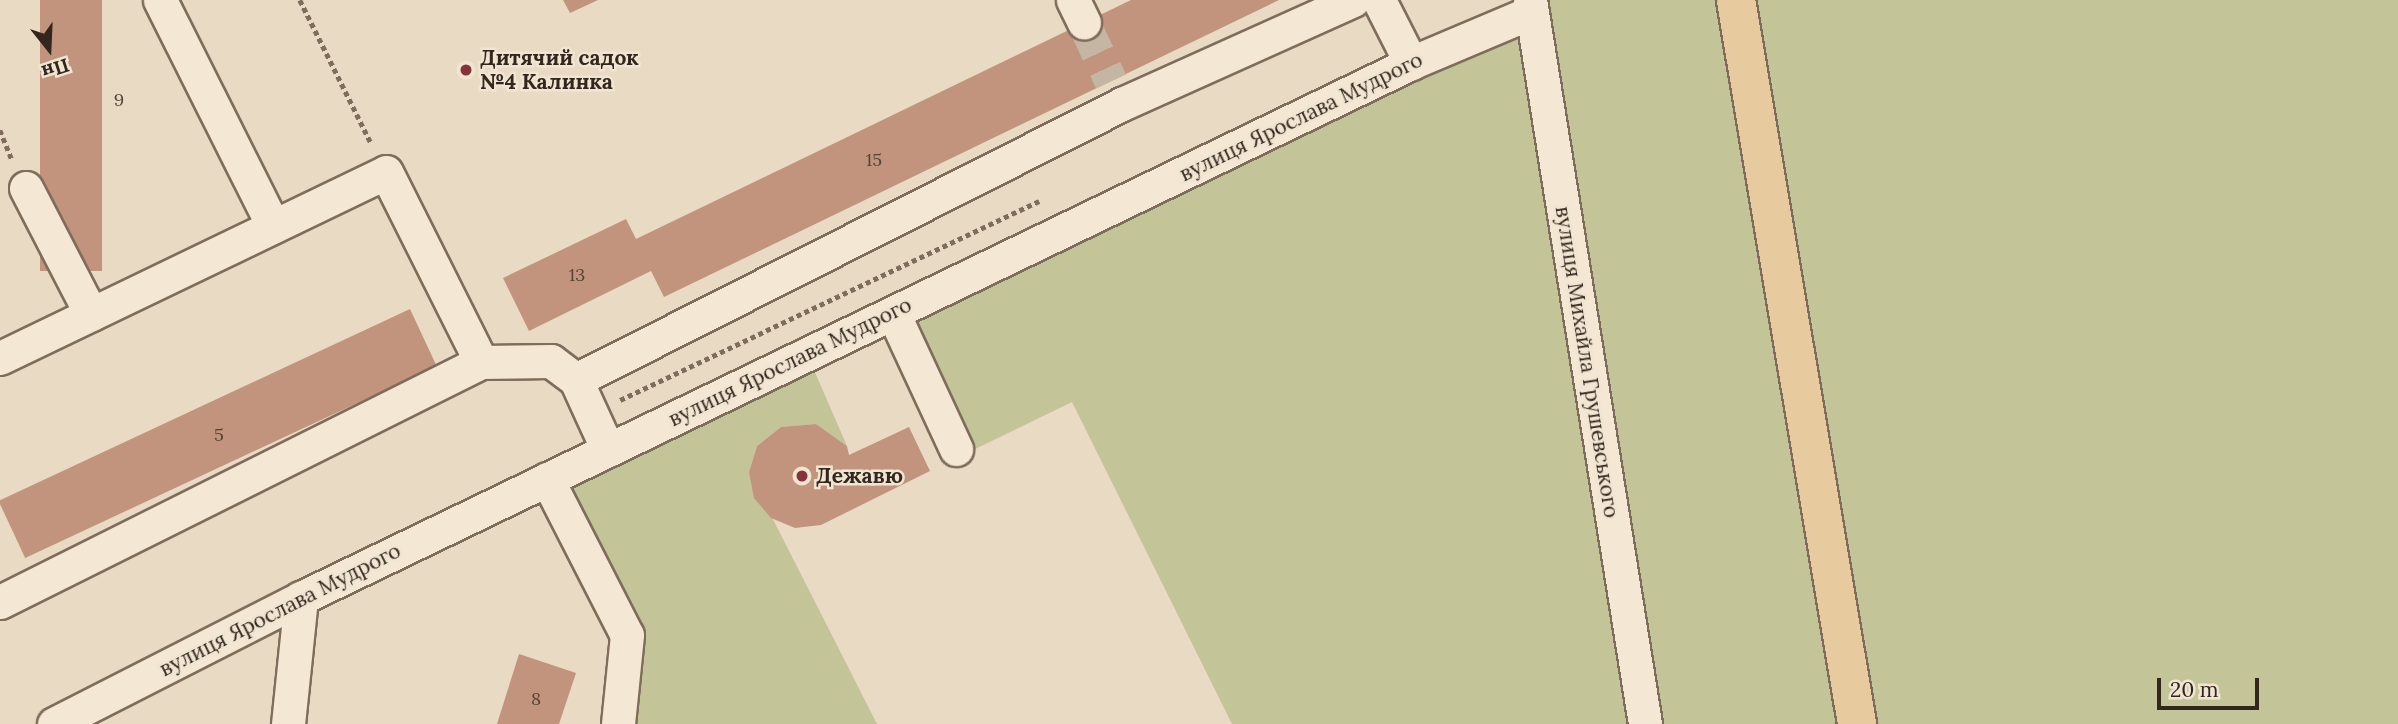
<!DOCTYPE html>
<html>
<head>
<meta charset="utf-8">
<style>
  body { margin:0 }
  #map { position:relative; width:2398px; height:724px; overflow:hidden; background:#e8dac3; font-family:Lora,serif }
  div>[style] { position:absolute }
  .green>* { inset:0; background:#c3c498 }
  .building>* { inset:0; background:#c2947d; transform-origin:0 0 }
  .minor-tunnel>* { height:33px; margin-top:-16.5px; transform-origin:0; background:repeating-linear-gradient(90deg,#c4b6a2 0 33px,transparent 0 50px) }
  .path>* { height:4.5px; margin-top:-2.25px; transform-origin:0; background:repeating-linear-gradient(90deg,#806c5c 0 5px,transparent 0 8.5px) }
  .roads { filter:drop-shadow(2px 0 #806c5c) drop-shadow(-2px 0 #806c5c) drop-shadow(0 2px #806c5c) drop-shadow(0 -2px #806c5c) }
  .minor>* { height:33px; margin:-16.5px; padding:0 16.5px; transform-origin:16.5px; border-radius:16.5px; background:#f4e8d5 }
  .major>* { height:38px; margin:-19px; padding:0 19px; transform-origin:19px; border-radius:19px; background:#e7cb9f }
  .dots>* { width:19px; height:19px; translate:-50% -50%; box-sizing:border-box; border:4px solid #f0e5d1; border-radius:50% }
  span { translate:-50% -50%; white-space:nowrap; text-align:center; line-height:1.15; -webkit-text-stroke:5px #f0e5d1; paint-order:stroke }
  .number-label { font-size:18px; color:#564236 }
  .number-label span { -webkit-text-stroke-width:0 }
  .poi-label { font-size:21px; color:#32261e; font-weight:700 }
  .left { translate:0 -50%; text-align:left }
  .street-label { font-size:21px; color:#32261e }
  .north { position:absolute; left:14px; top:14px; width:70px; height:70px; -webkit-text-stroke:5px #f0e5d1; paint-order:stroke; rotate:162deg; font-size:19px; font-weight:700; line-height:28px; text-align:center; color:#32261e }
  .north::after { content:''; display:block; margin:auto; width:24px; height:32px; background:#32261e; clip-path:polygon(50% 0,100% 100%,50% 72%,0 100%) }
  .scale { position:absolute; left:2157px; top:678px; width:102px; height:32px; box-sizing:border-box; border:4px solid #32261e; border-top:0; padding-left:9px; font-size:21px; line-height:24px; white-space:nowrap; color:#32261e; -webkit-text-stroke:5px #f0e5d1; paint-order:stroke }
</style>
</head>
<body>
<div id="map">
  <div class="green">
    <div style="clip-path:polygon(1530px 0,2398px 0,2398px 724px,1232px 724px,1072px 402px,967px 453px,893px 313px)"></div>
    <div style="clip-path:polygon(807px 354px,847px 446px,816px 424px,781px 427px,757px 446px,749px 472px,877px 724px,618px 724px,627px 635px,547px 479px)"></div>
  </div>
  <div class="building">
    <div style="left:40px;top:0;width:62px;height:271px"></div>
    <div style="clip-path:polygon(563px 0,598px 0,570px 13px)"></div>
    <div style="clip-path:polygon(1131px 0,1279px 0,664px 297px,651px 271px,529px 331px,503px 278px,626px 219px,636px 239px)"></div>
    <div style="left:410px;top:309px;width:63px;height:454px;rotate:65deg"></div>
    <div style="clip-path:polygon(816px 424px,847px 446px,849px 455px,909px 427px,930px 471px,821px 525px,795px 528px,771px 518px,754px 498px,749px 472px,757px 446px,781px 427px)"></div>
    <div style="clip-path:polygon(519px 654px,576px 673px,559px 724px,497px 724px)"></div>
  </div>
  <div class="minor-tunnel">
    <div style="left:1084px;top:23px;width:64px;rotate:65deg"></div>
  </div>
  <div class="path">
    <div style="left:300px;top:0;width:160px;rotate:63.6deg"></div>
    <div style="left:0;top:130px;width:31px;rotate:68deg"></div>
    <div style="left:620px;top:400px;width:464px;rotate:-25.4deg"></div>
  </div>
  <div class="roads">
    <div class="minor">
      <div style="left:160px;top:0;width:253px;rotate:63.4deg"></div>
      <div style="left:1073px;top:0;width:25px;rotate:64deg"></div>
      <div style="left:1379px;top:0;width:71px;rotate:63.1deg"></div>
      <div style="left:1530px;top:0;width:733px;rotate:80.97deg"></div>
      <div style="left:26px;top:188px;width:142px;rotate:62.7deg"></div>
      <div style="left:893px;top:313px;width:150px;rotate:65.1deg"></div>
      <div style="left:0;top:358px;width:428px;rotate:-25.7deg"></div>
      <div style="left:386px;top:172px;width:212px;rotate:63.4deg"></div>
      <div style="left:576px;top:380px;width:612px;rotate:-26.82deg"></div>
      <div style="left:1122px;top:104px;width:253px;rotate:-24.2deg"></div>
      <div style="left:547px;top:479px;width:175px;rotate:62.9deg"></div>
      <div style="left:627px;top:635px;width:89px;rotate:95.8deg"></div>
      <div style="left:0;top:602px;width:538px;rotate:-26.52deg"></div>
      <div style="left:481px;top:362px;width:70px;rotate:-0.8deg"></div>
      <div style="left:551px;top:361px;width:31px;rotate:37deg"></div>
      <div style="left:576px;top:380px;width:77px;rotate:65.4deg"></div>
      <div style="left:54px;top:724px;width:277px;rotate:-27deg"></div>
      <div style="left:301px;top:598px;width:1232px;rotate:-25.73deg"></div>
      <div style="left:1411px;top:63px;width:131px;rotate:-22.9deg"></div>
      <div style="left:288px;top:724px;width:127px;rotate:-84.1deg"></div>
    </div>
    <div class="major">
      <div style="left:1736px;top:0;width:734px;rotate:80.51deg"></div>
    </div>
  </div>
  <div class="dots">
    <div style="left:466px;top:70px;background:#88333b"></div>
    <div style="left:802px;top:476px;background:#88333b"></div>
  </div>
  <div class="number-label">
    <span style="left:119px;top:100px">9</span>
    <span style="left:874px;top:160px">15</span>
    <span style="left:577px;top:275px">13</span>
    <span style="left:219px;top:435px">5</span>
    <span style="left:536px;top:699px">8</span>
  </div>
  <div class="poi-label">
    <span class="left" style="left:480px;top:70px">Дитячий садок<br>№4 Калинка</span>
    <span class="left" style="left:816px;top:476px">Дежавю</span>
  </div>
  <div class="street-label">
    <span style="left:1301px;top:117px;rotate:-26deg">вулиця Ярослава Мудрого</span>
    <span style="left:790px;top:362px;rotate:-26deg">вулиця Ярослава Мудрого</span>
    <span style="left:1587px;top:362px;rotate:81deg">вулиця Михайла Грушевського</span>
    <span style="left:280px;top:610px;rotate:-27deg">вулиця Ярослава Мудрого</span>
  </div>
  <div class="north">Пн</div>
  <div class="scale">20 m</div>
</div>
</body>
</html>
